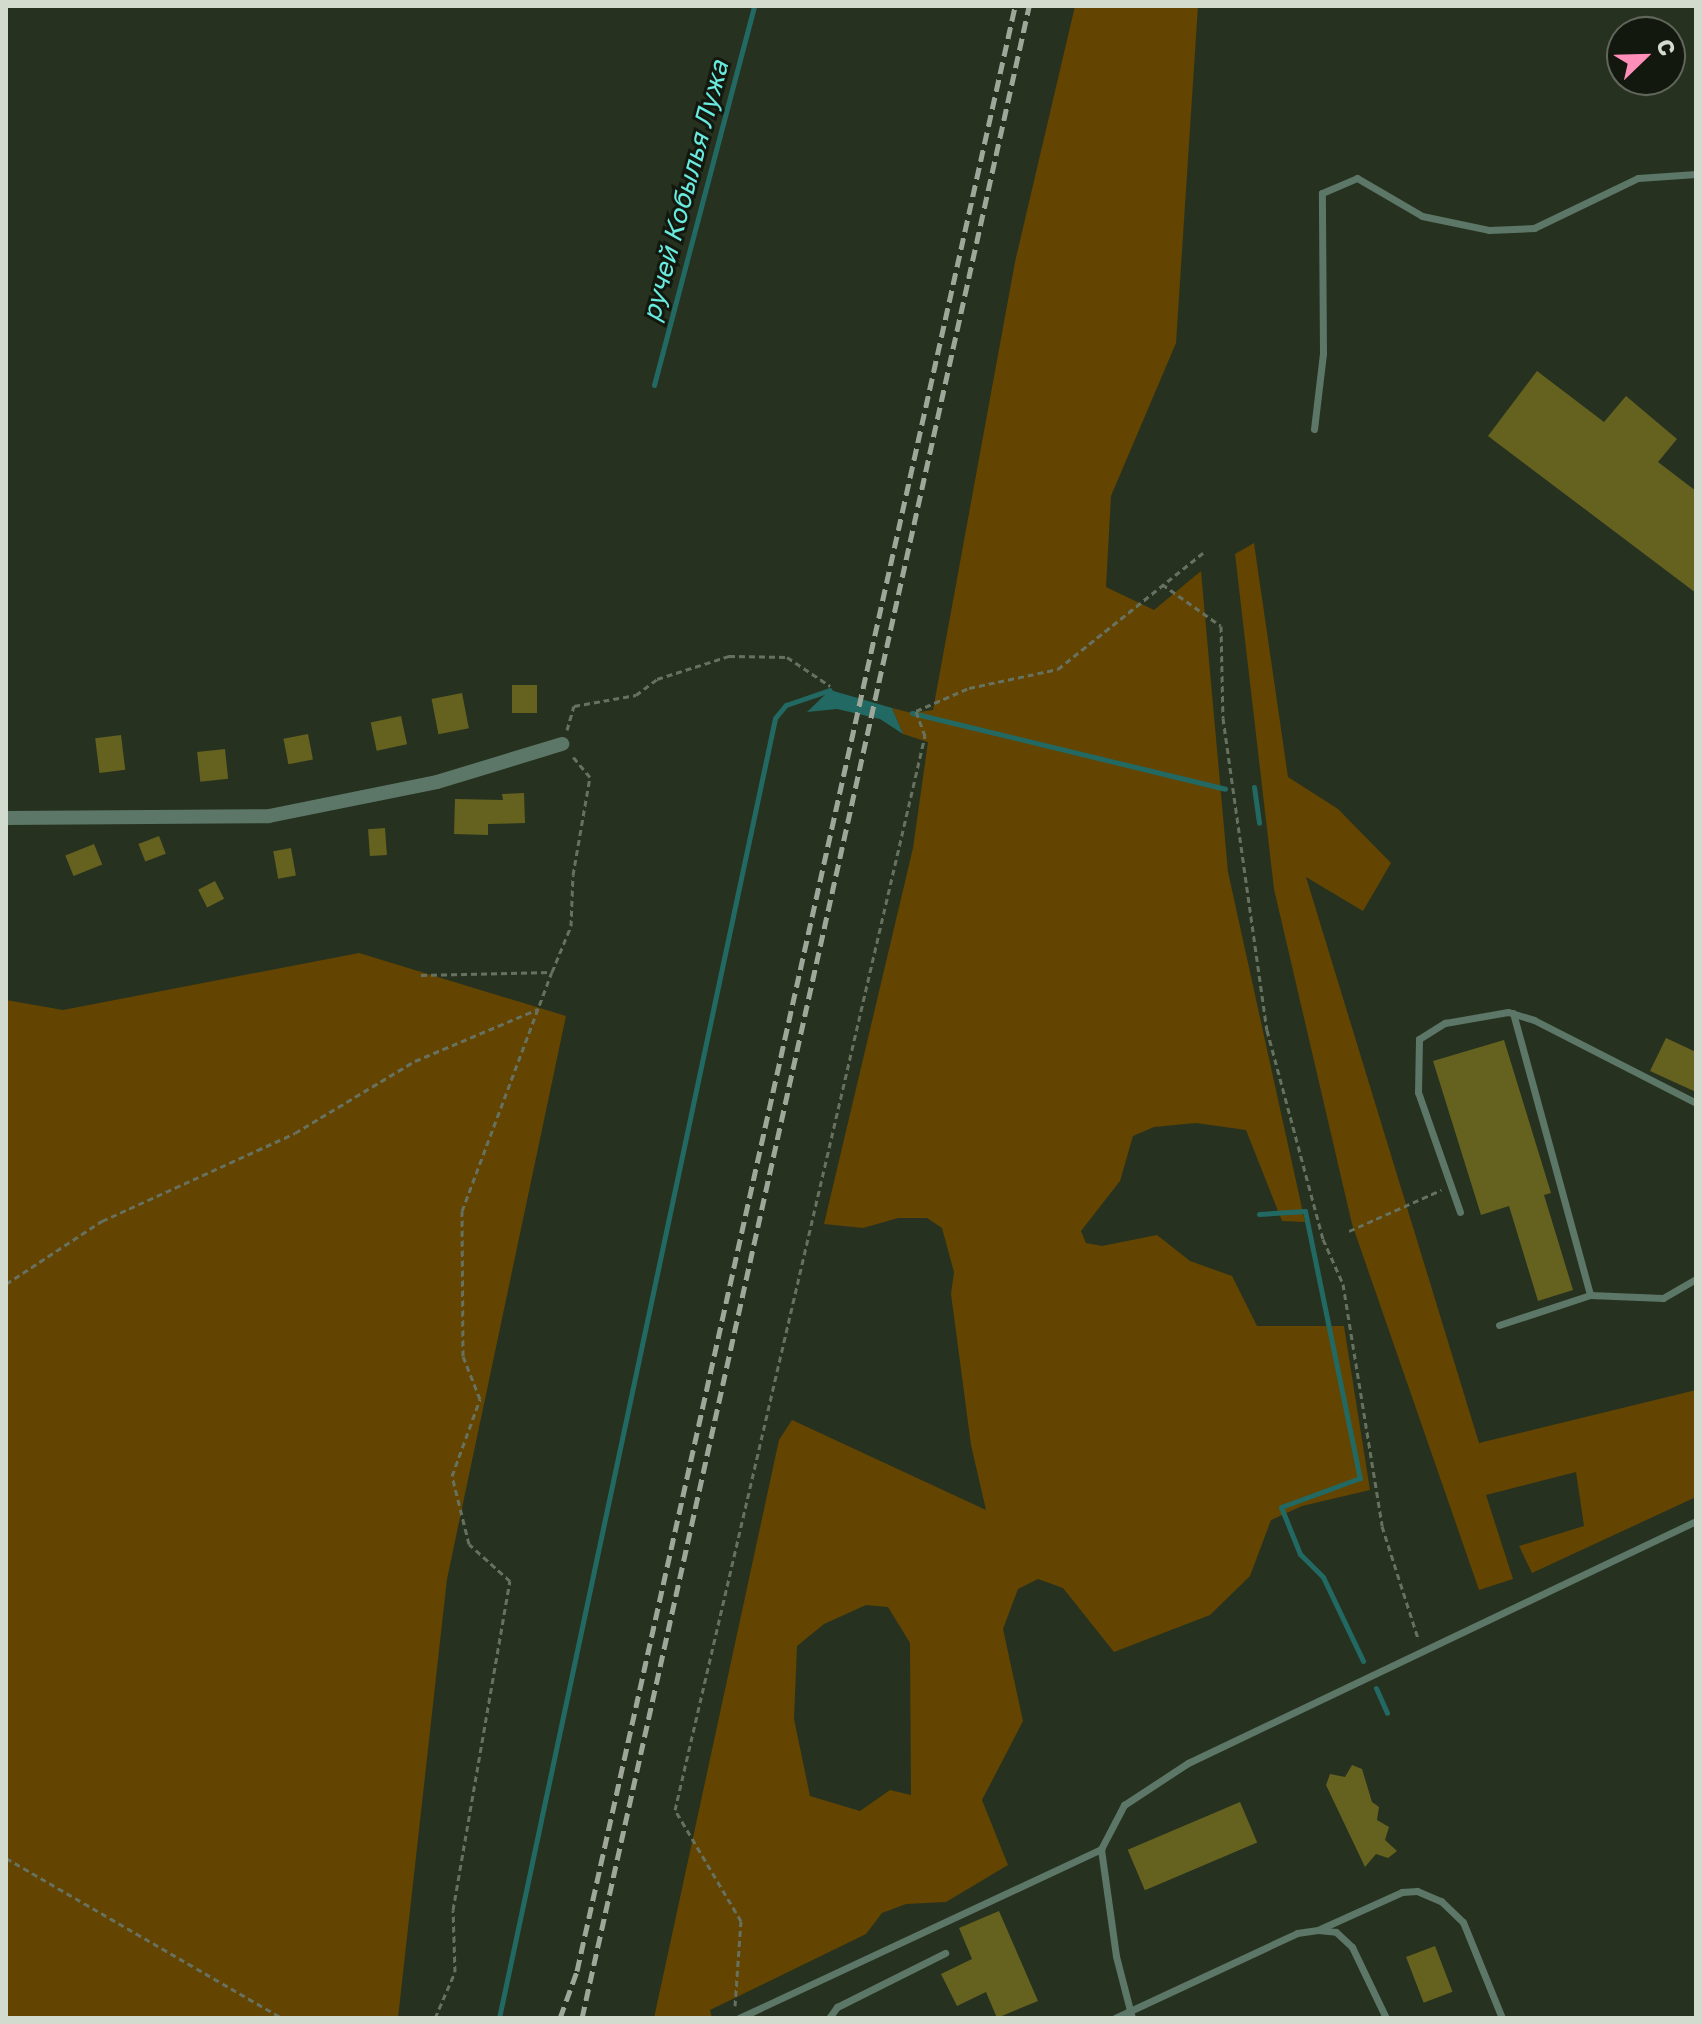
<!DOCTYPE html>
<html>
<head>
<meta charset="utf-8">
<style>
  body { margin:0 }
  #map { position:relative; width:1702px; height:2024px; overflow:hidden; background:#26321f; font-family:"Golos Text",sans-serif }
  div>[style] { position:absolute }
  .green>* { inset:0; background:#634401 }
  .water>* { inset:0; background:#236963 }
  .stream>* { height:5px; margin:-2.5px; padding:0 2.5px; transform-origin:2.5px; border-radius:2.5px; background:#236963 }
  .building>* { inset:0; background:#65611f; transform-origin:0 0 }
  .path>* { height:3px; margin-top:-1.5px; transform-origin:0; background:repeating-linear-gradient(90deg,#667160 0 6px,transparent 0 10px) }
  .lane>* { height:7px; margin:-3.5px; padding:0 3.5px; transform-origin:3.5px; border-radius:3.5px; background:#5c7667 }
  .street>* { height:14px; margin:-7px; padding:0 7px; transform-origin:7px; border-radius:7px; background:#5c7667 }
  .rail>* { height:5px; margin-top:-2.5px; transform-origin:0; background:repeating-linear-gradient(90deg,#9ea799 0 12px,transparent 0 18px) }
  span { translate:-50% -50%; white-space:nowrap; text-align:center; line-height:1.15; -webkit-text-stroke:6px #13180f; paint-order:stroke }
  .water-label { font-size:26px; color:#69ebe0; font-style:italic }
  .frame { position:absolute; inset:0; border:8px solid #d3dbce; pointer-events:none }
  .north { position:absolute; left:1606px; top:16px; width:80px; height:80px; box-sizing:border-box; background:#13180f; border:2px solid #60665b; border-radius:50%; rotate:67deg; font-size:22px; font-weight:700; line-height:32px; text-align:center; color:#d3dbce }
  .north::after { content:''; display:block; margin:auto; width:28px; height:36px; background:#ff8eb9; clip-path:polygon(50% 0,100% 100%,50% 72%,0 100%) }
</style>
</head>
<body>
<div id="map">
  <div class="green">
    <div style="clip-path:polygon(evenodd,1075px 6px,1198px 6px,1176px 343px,1111px 496px,1106px 587px,1154px 610px,1201px 571px,1228px 872px,1305px 1222px,1282px 1221px,1246px 1130px,1196px 1123px,1154px 1127px,1133px 1136px,1120px 1181px,1081px 1231px,1086px 1243px,1102px 1246px,1157px 1235px,1190px 1261px,1232px 1276px,1257px 1326px,1344px 1326px,1370px 1490px,1302px 1506px,1271px 1520px,1250px 1576px,1210px 1615px,1114px 1652px,1063px 1588px,1038px 1579px,1018px 1589px,1003px 1629px,1023px 1721px,982px 1800px,1008px 1865px,946px 1902px,906px 1904px,882px 1913px,866px 1934px,710px 2010px,712px 2018px,654px 2018px,779px 1440px,792px 1420px,986px 1510px,971px 1445px,951px 1294px,954px 1272px,942px 1228px,927px 1218px,898px 1218px,863px 1228px,824px 1224px,913px 848px,928px 742px,903px 734px,892px 708px,912px 713px,933px 710px,1015px 262px,1075px 6px,866px 1605px,888px 1607px,910px 1643px,911px 1795px,890px 1790px,860px 1811px,810px 1796px,794px 1719px,797px 1646px,824px 1624px,866px 1605px)"></div>
    <div style="clip-path:polygon(1254px 543px,1288px 777px,1338px 809px,1391px 863px,1363px 911px,1306px 877px,1479px 1443px,1696px 1390px,1696px 1497px,1532px 1573px,1519px 1546px,1584px 1526px,1576px 1472px,1486px 1495px,1513px 1579px,1479px 1590px,1352px 1224px,1274px 889px,1235px 554px)"></div>
    <div style="clip-path:polygon(359px 953px,566px 1016px,447px 1579px,398px 2018px,6px 2018px,6px 1000px,63px 1010px)"></div>
  </div>
  <div class="water">
    <div style="clip-path:polygon(830px 690px,892px 708px,903px 734px,880px 719px,837px 709px,807px 712px)"></div>
  </div>
  <div class="stream">
    <div style="left:654px;top:385px;width:392px;rotate:-75.2deg"></div>
    <div style="left:912px;top:713px;width:322px;rotate:13.6deg"></div>
    <div style="left:1254px;top:787px;width:36px;rotate:82deg"></div>
    <div style="left:1259px;top:1214px;width:46px;rotate:-3.7deg"></div>
    <div style="left:1305px;top:1211px;width:273px;rotate:78.4deg"></div>
    <div style="left:1360px;top:1478px;width:84px;rotate:159.8deg"></div>
    <div style="left:1281px;top:1507px;width:51px;rotate:68deg"></div>
    <div style="left:1300px;top:1554px;width:33px;rotate:45deg"></div>
    <div style="left:1323px;top:1577px;width:93px;rotate:64.5deg"></div>
    <div style="left:1376px;top:1688px;width:27px;rotate:66deg"></div>
    <div style="left:499px;top:2018px;width:1329px;rotate:-78.01deg"></div>
    <div style="left:775px;top:718px;width:17px;rotate:-50deg"></div>
    <div style="left:786px;top:705px;width:46px;rotate:-18.8deg"></div>
  </div>
  <div class="building">
    <div style="clip-path:polygon(1537px 371px,1604px 422px,1626px 396px,1677px 439px,1658px 462px,1696px 491px,1696px 593px,1488px 436px)"></div>
    <div style="left:537px;top:685px;width:28px;height:25px;rotate:90deg"></div>
    <div style="left:462px;top:693px;width:36px;height:31px;rotate:79deg"></div>
    <div style="left:401px;top:716px;width:29px;height:31px;rotate:78deg"></div>
    <div style="left:308px;top:734px;width:26px;height:25px;rotate:79deg"></div>
    <div style="left:121px;top:735px;width:35px;height:26px;rotate:83deg"></div>
    <div style="left:225px;top:749px;width:30px;height:28px;rotate:84deg"></div>
    <div style="clip-path:polygon(524px 793px,525px 823px,488px 824px,488px 835px,454px 834px,455px 799px,503px 800px,502px 794px)"></div>
    <div style="left:385px;top:828px;width:27px;height:17px;rotate:86deg"></div>
    <div style="left:159px;top:836px;width:19px;height:22px;rotate:69deg"></div>
    <div style="left:94px;top:844px;width:22px;height:31px;rotate:68deg"></div>
    <div style="left:291px;top:848px;width:28px;height:18px;rotate:80deg"></div>
    <div style="left:215px;top:881px;width:20px;height:19px;rotate:63deg"></div>
    <div style="clip-path:polygon(1666px 1038px,1696px 1052px,1696px 1092px,1650px 1071px)"></div>
    <div style="clip-path:polygon(1504px 1040px,1551px 1193px,1544px 1195px,1573px 1290px,1538px 1301px,1509px 1206px,1481px 1215px,1433px 1061px)"></div>
    <div style="clip-path:polygon(1352px 1765px,1362px 1769px,1372px 1802px,1379px 1807px,1377px 1820px,1389px 1827px,1385px 1840px,1397px 1851px,1388px 1858px,1376px 1854px,1365px 1867px,1326px 1785px,1330px 1774px,1345px 1777px)"></div>
    <div style="left:1240px;top:1802px;width:44px;height:122px;rotate:67deg"></div>
    <div style="clip-path:polygon(999px 1911px,1038px 2001px,997px 2018px,986px 1992px,957px 2006px,941px 1974px,972px 1959px,959px 1928px)"></div>
    <div style="left:1435px;top:1946px;width:49px;height:31px;rotate:69deg"></div>
  </div>
  <div class="path">
    <div style="left:1162px;top:584px;width:72px;rotate:35.4deg"></div>
    <div style="left:1221px;top:626px;width:92px;rotate:88.8deg"></div>
    <div style="left:1223px;top:718px;width:315px;rotate:82deg"></div>
    <div style="left:1267px;top:1030px;width:216px;rotate:75deg"></div>
    <div style="left:1323px;top:1239px;width:49px;rotate:66deg"></div>
    <div style="left:1343px;top:1284px;width:245px;rotate:80.8deg"></div>
    <div style="left:1382px;top:1526px;width:118px;rotate:72.2deg"></div>
    <div style="left:567px;top:730px;width:25px;rotate:-74deg"></div>
    <div style="left:574px;top:706px;width:63px;rotate:-10.1deg"></div>
    <div style="left:636px;top:695px;width:26px;rotate:-37deg"></div>
    <div style="left:657px;top:679px;width:76px;rotate:-17.7deg"></div>
    <div style="left:729px;top:656px;width:58px;rotate:1deg"></div>
    <div style="left:787px;top:657px;width:52px;rotate:34deg"></div>
    <div style="left:421px;top:975px;width:131px;rotate:-1.3deg"></div>
    <div style="left:552px;top:972px;width:50px;rotate:-67.6deg"></div>
    <div style="left:571px;top:926px;width:51px;rotate:-87.8deg"></div>
    <div style="left:573px;top:875px;width:99px;rotate:-80.2deg"></div>
    <div style="left:590px;top:777px;width:26px;rotate:-130deg"></div>
    <div style="left:1349px;top:1231px;width:101px;rotate:-24deg"></div>
    <div style="left:6px;top:1284px;width:115px;rotate:-33.3deg"></div>
    <div style="left:102px;top:1221px;width:212px;rotate:-24.5deg"></div>
    <div style="left:295px;top:1133px;width:140px;rotate:-31deg"></div>
    <div style="left:415px;top:1061px;width:134px;rotate:-22.9deg"></div>
    <div style="left:6px;top:1858px;width:319px;rotate:30.1deg"></div>
    <div style="left:735px;top:2006px;width:85px;rotate:-86deg"></div>
    <div style="left:741px;top:1921px;width:129px;rotate:-120.7deg"></div>
    <div style="left:675px;top:1810px;width:1103px;rotate:-76.9deg"></div>
    <div style="left:925px;top:736px;width:27px;rotate:-110deg"></div>
    <div style="left:916px;top:711px;width:58px;rotate:-23.5deg"></div>
    <div style="left:969px;top:688px;width:91px;rotate:-12.1deg"></div>
    <div style="left:1058px;top:669px;width:186px;rotate:-38.7deg"></div>
    <div style="left:435px;top:2018px;width:50px;rotate:-66.5deg"></div>
    <div style="left:455px;top:1972px;width:62px;rotate:-91.8deg"></div>
    <div style="left:453px;top:1910px;width:334px;rotate:-80.2deg"></div>
    <div style="left:510px;top:1581px;width:55px;rotate:-137.9deg"></div>
    <div style="left:469px;top:1544px;width:70px;rotate:-104deg"></div>
    <div style="left:452px;top:1476px;width:82px;rotate:-70deg"></div>
    <div style="left:480px;top:1399px;width:46px;rotate:-111.6deg"></div>
    <div style="left:463px;top:1356px;width:145px;rotate:-90.4deg"></div>
    <div style="left:462px;top:1211px;width:255px;rotate:-69.4deg"></div>
  </div>
  <div class="lane">
    <div style="left:1314px;top:429px;width:76px;rotate:-83.2deg"></div>
    <div style="left:1323px;top:354px;width:161px;rotate:-90.4deg"></div>
    <div style="left:1322px;top:193px;width:38px;rotate:-23deg"></div>
    <div style="left:1357px;top:178px;width:75px;rotate:30.3deg"></div>
    <div style="left:1422px;top:216px;width:68px;rotate:11.8deg"></div>
    <div style="left:1489px;top:230px;width:45px;rotate:-2.5deg"></div>
    <div style="left:1534px;top:228px;width:115px;rotate:-25.7deg"></div>
    <div style="left:1638px;top:178px;width:58px;rotate:-3.9deg"></div>
    <div style="left:1513px;top:1013px;width:292px;rotate:74.7deg"></div>
    <div style="left:1460px;top:1212px;width:127px;rotate:-109.3deg"></div>
    <div style="left:1418px;top:1092px;width:53px;rotate:-88.9deg"></div>
    <div style="left:1419px;top:1039px;width:31px;rotate:-32deg"></div>
    <div style="left:1445px;top:1023px;width:64px;rotate:-9.9deg"></div>
    <div style="left:1508px;top:1012px;width:27px;rotate:17deg"></div>
    <div style="left:1534px;top:1020px;width:182px;rotate:27.1deg"></div>
    <div style="left:1499px;top:1325px;width:96px;rotate:-18.2deg"></div>
    <div style="left:1590px;top:1295px;width:73px;rotate:2.4deg"></div>
    <div style="left:1663px;top:1298px;width:38px;rotate:-30deg"></div>
    <div style="left:1320px;top:1929px;width:90px;rotate:-24.3deg"></div>
    <div style="left:1402px;top:1892px;width:15px;rotate:-4deg"></div>
    <div style="left:1417px;top:1891px;width:26px;rotate:23deg"></div>
    <div style="left:1441px;top:1901px;width:30px;rotate:44deg"></div>
    <div style="left:1463px;top:1922px;width:104px;rotate:67.9deg"></div>
    <div style="left:739px;top:2018px;width:400px;rotate:-25deg"></div>
    <div style="left:829px;top:2018px;width:14px;rotate:-54deg"></div>
    <div style="left:837px;top:2007px;width:121px;rotate:-26.6deg"></div>
    <div style="left:1115px;top:2018px;width:201px;rotate:-25deg"></div>
    <div style="left:1297px;top:1933px;width:21px;rotate:-8deg"></div>
    <div style="left:1318px;top:1930px;width:18px;rotate:6deg"></div>
    <div style="left:1336px;top:1932px;width:22px;rotate:43deg"></div>
    <div style="left:1352px;top:1947px;width:79px;rotate:64.4deg"></div>
    <div style="left:1132px;top:2018px;width:64px;rotate:-104.5deg"></div>
    <div style="left:1116px;top:1956px;width:108px;rotate:-98deg"></div>
    <div style="left:1101px;top:1849px;width:50px;rotate:-62.4deg"></div>
    <div style="left:1124px;top:1805px;width:77px;rotate:-33.3deg"></div>
    <div style="left:1188px;top:1763px;width:563px;rotate:-25.47deg"></div>
  </div>
  <div class="street">
    <div style="left:6px;top:818px;width:263px;rotate:-0.4deg"></div>
    <div style="left:269px;top:816px;width:171px;rotate:-11.4deg"></div>
    <div style="left:437px;top:782px;width:131px;rotate:-16.9deg"></div>
  </div>
  <div class="rail">
    <div style="left:560px;top:2018px;width:50px;rotate:-70.1deg"></div>
    <div style="left:577px;top:1971px;width:2013px;rotate:-77.43deg"></div>
    <div style="left:582px;top:2018px;width:2061px;rotate:-77.47deg"></div>
  </div>
  <div class="water-label">
    <span style="left:685px;top:191px;rotate:-75deg">ручей Кобылья Лужа</span>
  </div>
  <div class="frame"></div>
  <div class="north">С</div>
</div>
</body>
</html>
